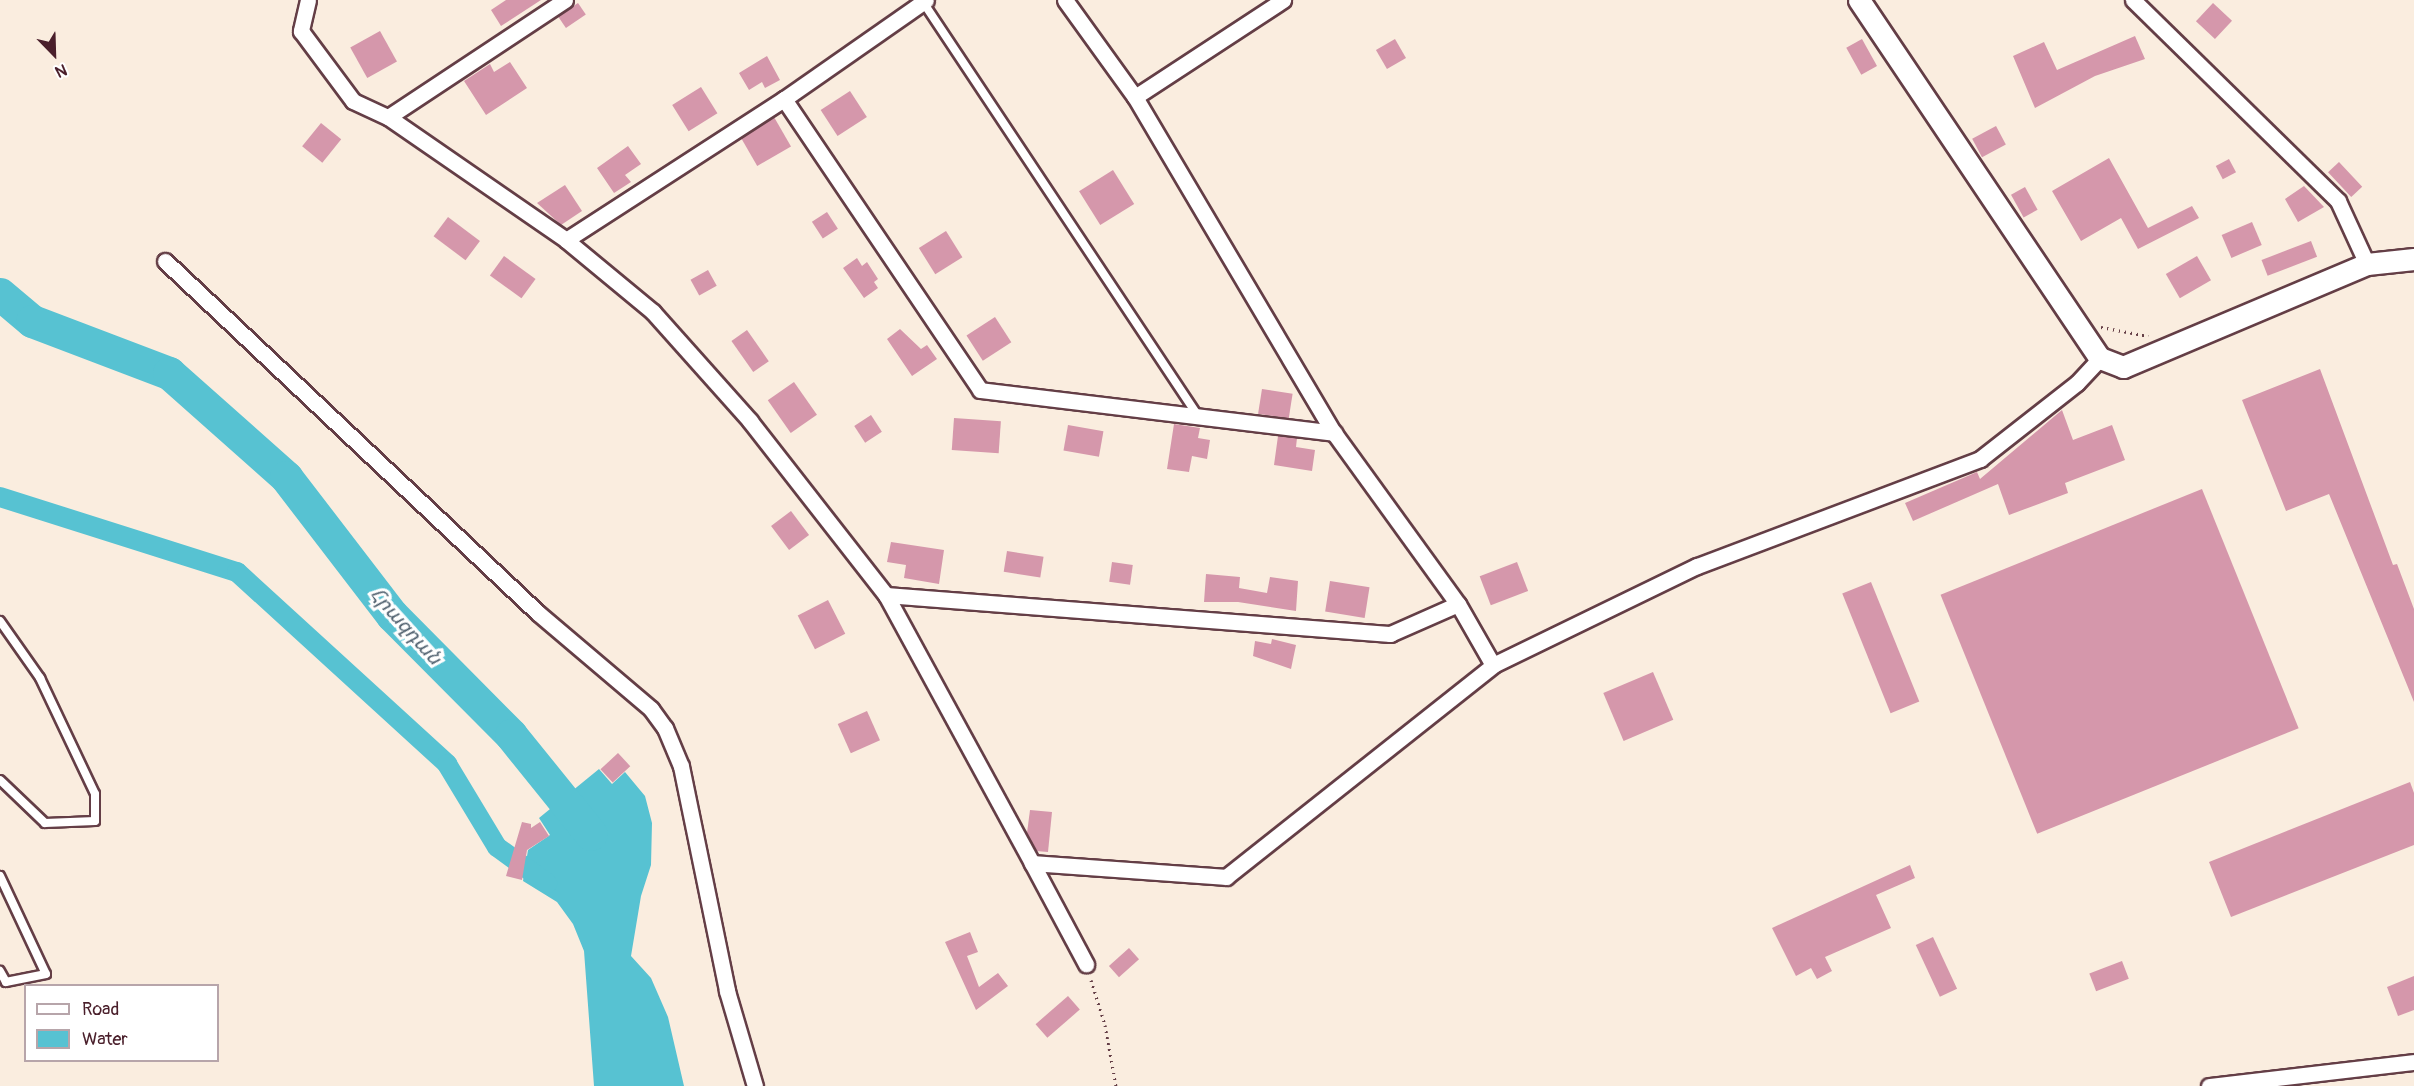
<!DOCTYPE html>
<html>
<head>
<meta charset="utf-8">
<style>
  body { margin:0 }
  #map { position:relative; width:2414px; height:1086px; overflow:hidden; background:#faeddf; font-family:Pangolin,"Noto Sans Armenian",sans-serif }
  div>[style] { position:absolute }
  .water>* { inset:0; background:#57c2d2 }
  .canal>* { height:20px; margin:-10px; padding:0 10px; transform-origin:10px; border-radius:10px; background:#57c2d2 }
  .river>* { height:33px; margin:-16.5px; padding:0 16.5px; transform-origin:16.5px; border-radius:16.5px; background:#57c2d2 }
  .building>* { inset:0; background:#d597ab; transform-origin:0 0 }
  .path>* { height:3px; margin-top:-1.5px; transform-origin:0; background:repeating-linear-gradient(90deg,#643e46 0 1.5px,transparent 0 6px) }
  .roads { filter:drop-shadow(2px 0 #643e46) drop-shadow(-2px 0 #643e46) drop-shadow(0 2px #643e46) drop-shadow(0 -2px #643e46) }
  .lane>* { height:8px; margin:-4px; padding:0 4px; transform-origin:4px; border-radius:4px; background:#fff }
  .street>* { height:15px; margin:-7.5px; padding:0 7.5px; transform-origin:7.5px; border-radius:7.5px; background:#fff }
  .secondary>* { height:21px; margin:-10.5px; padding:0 10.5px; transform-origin:10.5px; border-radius:10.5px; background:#fff }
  span { translate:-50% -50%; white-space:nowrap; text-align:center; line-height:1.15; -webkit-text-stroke:6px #fff; paint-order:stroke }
  .water-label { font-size:20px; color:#4f606e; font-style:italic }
  .legend { position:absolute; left:24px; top:984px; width:195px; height:78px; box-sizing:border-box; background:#fff; border:2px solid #b7a5aa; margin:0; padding:8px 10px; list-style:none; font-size:18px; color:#4a1f2b }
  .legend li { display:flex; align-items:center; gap:12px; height:30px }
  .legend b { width:30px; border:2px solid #b7a5aa }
  .north { position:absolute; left:24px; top:24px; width:60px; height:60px; -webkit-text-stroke:4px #fff; paint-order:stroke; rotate:157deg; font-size:16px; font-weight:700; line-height:24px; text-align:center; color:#4a1f2b }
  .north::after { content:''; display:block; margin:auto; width:21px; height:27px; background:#4a1f2b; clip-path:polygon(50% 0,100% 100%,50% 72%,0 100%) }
</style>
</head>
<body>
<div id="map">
  <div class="water">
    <div style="clip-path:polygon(599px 769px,612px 784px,625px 772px,645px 796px,652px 823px,651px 865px,641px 896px,631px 956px,651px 978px,668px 1017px,684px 1086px,594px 1086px,584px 951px,573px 924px,557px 902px,523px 881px,528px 850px,550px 835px,539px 818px)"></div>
  </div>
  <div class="canal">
    <div style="left:0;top:497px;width:249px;rotate:17.6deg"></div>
    <div style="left:237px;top:572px;width:285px;rotate:42.4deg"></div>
    <div style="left:447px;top:764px;width:97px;rotate:58.9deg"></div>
    <div style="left:497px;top:847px;width:62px;rotate:35.8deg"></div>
  </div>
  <div class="river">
    <div style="left:0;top:294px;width:42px;rotate:40.2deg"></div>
    <div style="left:32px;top:321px;width:147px;rotate:20.8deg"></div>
    <div style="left:169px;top:373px;width:157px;rotate:41.6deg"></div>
    <div style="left:286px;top:477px;width:174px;rotate:52.5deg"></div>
    <div style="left:392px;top:615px;width:169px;rotate:45.2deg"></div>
    <div style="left:511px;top:735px;width:127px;rotate:51.1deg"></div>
  </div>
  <div class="building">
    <div style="clip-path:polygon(506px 0,541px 0,501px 26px,491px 10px)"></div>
    <div style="left:578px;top:3px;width:14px;height:24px;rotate:56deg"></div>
    <div style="left:2213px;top:3px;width:26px;height:25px;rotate:43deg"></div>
    <div style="left:380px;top:31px;width:35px;height:34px;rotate:61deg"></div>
    <div style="clip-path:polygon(2135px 36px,2145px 59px,2095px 76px,2035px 108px,2013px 56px,2044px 42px,2057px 70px)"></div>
    <div style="left:1395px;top:39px;width:22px;height:22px;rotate:60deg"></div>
    <div style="left:1862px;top:39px;width:31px;height:18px;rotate:61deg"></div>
    <div style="clip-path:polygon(767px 56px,780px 80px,765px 88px,762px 82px,749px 90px,739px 73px)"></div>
    <div style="clip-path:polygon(510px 62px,527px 88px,486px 115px,464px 81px,490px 64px,494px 72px)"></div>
    <div style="left:701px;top:87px;width:31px;height:34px;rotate:58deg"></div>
    <div style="left:850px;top:91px;width:31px;height:35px;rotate:57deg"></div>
    <div style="left:774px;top:117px;width:34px;height:39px;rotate:60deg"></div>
    <div style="left:321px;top:123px;width:26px;height:30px;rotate:39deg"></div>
    <div style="left:1996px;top:126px;width:21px;height:27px;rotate:62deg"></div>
    <div style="clip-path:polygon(628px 146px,641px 164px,625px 175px,631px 182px,614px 193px,597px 168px)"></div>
    <div style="clip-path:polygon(2109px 158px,2148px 228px,2192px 206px,2199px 218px,2138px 249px,2121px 218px,2081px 241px,2052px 191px)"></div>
    <div style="left:2229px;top:159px;width:15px;height:15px;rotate:62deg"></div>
    <div style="left:2339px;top:162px;width:34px;height:15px;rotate:47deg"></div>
    <div style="left:1113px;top:170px;width:40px;height:40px;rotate:58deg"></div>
    <div style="clip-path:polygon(565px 185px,582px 211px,561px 225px,537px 203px)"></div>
    <div style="clip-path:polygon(2304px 186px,2324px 207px,2298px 222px,2285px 199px)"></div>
    <div style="left:2025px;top:187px;width:26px;height:16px;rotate:61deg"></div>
    <div style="left:827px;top:212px;width:20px;height:18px;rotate:57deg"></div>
    <div style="left:448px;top:217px;width:40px;height:24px;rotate:37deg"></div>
    <div style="left:2252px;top:222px;width:25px;height:33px;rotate:67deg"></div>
    <div style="left:946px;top:231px;width:31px;height:32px;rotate:58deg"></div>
    <div style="left:2311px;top:241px;width:17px;height:53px;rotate:69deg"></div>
    <div style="left:504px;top:256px;width:39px;height:24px;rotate:36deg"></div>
    <div style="left:2197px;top:256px;width:28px;height:36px;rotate:60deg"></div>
    <div style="clip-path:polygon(857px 258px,862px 266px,867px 262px,878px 279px,874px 282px,878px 288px,864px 298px,843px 268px)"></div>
    <div style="left:708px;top:270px;width:18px;height:20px;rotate:61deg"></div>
    <div style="left:995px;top:317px;width:30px;height:34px;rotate:57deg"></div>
    <div style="clip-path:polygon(900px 329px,921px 349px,927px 345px,937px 359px,912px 376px,887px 339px)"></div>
    <div style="left:747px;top:330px;width:38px;height:19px;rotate:55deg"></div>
    <div style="clip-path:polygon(2320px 369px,2393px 565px,2397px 564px,2414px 609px,2414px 702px,2329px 494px,2286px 511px,2242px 400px)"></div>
    <div style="left:794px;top:382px;width:40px;height:32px;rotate:55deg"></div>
    <div style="left:1262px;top:389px;width:31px;height:25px;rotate:9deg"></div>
    <div style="clip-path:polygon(2062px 410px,2073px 440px,2112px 425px,2125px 460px,2065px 483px,2068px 493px,2009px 515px,1998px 484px,1913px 521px,1905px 503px,1977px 472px,1980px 479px)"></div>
    <div style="left:871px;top:415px;width:20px;height:20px;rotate:57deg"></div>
    <div style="left:954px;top:418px;width:47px;height:32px;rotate:4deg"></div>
    <div style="clip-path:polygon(1174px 424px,1200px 428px,1198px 438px,1210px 440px,1207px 459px,1192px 456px,1189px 472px,1167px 469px)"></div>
    <div style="left:1068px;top:425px;width:36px;height:26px;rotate:10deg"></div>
    <div style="clip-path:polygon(1278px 436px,1297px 438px,1296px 447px,1315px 450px,1312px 471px,1274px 465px)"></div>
    <div style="left:2202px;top:489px;width:258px;height:282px;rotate:68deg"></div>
    <div style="left:791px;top:511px;width:30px;height:25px;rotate:53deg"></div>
    <div style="clip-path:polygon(891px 542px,944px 550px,939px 584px,904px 578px,906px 565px,887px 562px)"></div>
    <div style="left:1007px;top:551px;width:37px;height:21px;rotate:9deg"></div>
    <div style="left:1112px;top:562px;width:21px;height:20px;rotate:8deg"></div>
    <div style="left:1517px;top:562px;width:31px;height:40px;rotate:69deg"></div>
    <div style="clip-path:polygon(1206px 574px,1240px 577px,1239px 588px,1267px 593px,1270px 577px,1298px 581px,1296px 611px,1238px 602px,1204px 602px)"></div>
    <div style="left:1330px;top:581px;width:40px;height:31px;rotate:9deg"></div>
    <div style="left:1871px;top:582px;width:129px;height:31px;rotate:68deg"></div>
    <div style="left:828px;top:600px;width:38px;height:34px;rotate:63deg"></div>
    <div style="clip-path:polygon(1272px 639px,1296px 645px,1291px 669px,1253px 656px,1255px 641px,1271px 644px)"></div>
    <div style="left:1653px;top:672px;width:52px;height:54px;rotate:67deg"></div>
    <div style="left:867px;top:711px;width:32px;height:32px;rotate:66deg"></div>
    <div style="left:618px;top:753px;width:18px;height:24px;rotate:47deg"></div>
    <div style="clip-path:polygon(2410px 782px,2414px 793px,2414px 845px,2231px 917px,2209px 862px)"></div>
    <div style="clip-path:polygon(1030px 810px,1052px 812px,1048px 852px,1036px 851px,1027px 833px)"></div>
    <div style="clip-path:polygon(522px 822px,531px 824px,531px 828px,540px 822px,549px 836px,527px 850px,522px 880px,506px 876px)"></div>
    <div style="clip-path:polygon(1910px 865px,1915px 878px,1876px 895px,1891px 928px,1825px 957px,1832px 971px,1817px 979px,1811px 968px,1796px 976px,1772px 928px)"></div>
    <div style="clip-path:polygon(970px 932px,978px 952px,967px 956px,979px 987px,998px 973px,1008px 986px,976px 1010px,945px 942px)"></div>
    <div style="left:1933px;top:937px;width:57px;height:19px;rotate:65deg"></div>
    <div style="left:1129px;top:948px;width:15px;height:27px;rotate:48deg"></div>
    <div style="left:2122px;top:961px;width:19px;height:35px;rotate:69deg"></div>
    <div style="clip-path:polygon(2414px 976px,2414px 1010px,2398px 1016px,2387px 987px)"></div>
    <div style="left:1068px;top:996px;width:18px;height:43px;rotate:49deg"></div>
  </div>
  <div class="path">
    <div style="left:2101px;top:327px;width:48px;rotate:10.8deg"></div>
    <div style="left:1091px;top:980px;width:47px;rotate:72.7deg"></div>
    <div style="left:1105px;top:1025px;width:62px;rotate:79.8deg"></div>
  </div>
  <div class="roads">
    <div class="lane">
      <div style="left:923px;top:2px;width:497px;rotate:56.4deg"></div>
      <div style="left:0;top:621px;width:70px;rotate:54.9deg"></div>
      <div style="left:40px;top:678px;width:128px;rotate:64.6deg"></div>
      <div style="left:95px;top:794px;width:27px;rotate:90deg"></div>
      <div style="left:95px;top:821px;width:50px;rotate:177.7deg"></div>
      <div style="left:45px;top:823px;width:62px;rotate:-136.3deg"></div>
      <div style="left:0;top:876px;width:108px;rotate:64.9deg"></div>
      <div style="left:46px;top:974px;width:41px;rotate:168.7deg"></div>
      <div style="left:6px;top:982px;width:13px;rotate:-119deg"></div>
    </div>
    <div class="street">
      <div style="left:308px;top:0;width:32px;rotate:103deg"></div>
      <div style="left:301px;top:31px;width:87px;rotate:53.4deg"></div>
      <div style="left:353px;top:101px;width:38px;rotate:25deg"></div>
      <div style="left:565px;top:0;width:212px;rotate:146.5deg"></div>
      <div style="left:388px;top:117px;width:216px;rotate:34.6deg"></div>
      <div style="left:566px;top:240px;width:113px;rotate:39.6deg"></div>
      <div style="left:653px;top:312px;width:146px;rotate:48.3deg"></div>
      <div style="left:750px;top:421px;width:221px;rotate:52deg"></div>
      <div style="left:886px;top:595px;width:506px;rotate:4.42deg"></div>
      <div style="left:1390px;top:634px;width:74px;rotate:-23.8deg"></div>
      <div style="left:1065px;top:0;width:120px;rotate:54.2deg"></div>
      <div style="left:1135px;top:97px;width:391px;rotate:59.4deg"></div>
      <div style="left:1334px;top:433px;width:211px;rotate:54.1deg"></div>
      <div style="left:1458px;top:604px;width:70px;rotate:60.2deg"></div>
      <div style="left:1493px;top:665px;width:227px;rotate:-25.9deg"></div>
      <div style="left:1697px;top:566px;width:303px;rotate:-20.7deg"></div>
      <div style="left:1980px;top:459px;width:123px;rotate:-38.1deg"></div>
      <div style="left:2077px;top:383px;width:34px;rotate:-47deg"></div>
      <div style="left:2133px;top:0;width:287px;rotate:44.4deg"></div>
      <div style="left:2338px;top:201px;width:69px;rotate:65.3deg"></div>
      <div style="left:1135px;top:97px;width:177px;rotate:-33.2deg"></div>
      <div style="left:784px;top:99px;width:351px;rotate:56deg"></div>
      <div style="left:980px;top:390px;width:357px;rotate:6.9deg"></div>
      <div style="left:566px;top:240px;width:260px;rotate:-32.9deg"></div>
      <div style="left:784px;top:99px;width:173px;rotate:-34.9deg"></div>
      <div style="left:165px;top:261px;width:513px;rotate:43.34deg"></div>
      <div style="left:538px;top:613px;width:148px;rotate:40.3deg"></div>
      <div style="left:651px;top:709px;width:24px;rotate:54deg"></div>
      <div style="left:665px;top:728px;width:41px;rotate:67.2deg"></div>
      <div style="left:681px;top:766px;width:230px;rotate:78.4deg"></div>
      <div style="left:727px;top:991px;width:99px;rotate:73.6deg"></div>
      <div style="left:886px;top:595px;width:305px;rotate:61.4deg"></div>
      <div style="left:1032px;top:863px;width:195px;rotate:4.1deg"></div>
      <div style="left:1226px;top:877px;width:341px;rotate:-38.4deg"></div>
      <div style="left:1032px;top:863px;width:115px;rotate:61.9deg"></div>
      <div style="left:2209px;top:1086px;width:206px;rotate:-6.7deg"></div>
    </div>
    <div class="secondary">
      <div style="left:1859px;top:0;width:432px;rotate:56.1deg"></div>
      <div style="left:2100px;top:358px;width:25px;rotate:21deg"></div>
      <div style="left:2123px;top:367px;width:265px;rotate:-22.9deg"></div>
      <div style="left:2367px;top:264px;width:47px;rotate:-6.1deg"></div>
    </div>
  </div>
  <div class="water-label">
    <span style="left:406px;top:626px;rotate:48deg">Հրազդան</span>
  </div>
  <ul class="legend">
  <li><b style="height:8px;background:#fff"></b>Road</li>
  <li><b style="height:16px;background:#57c2d2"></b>Water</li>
  </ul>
  <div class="north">N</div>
</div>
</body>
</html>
